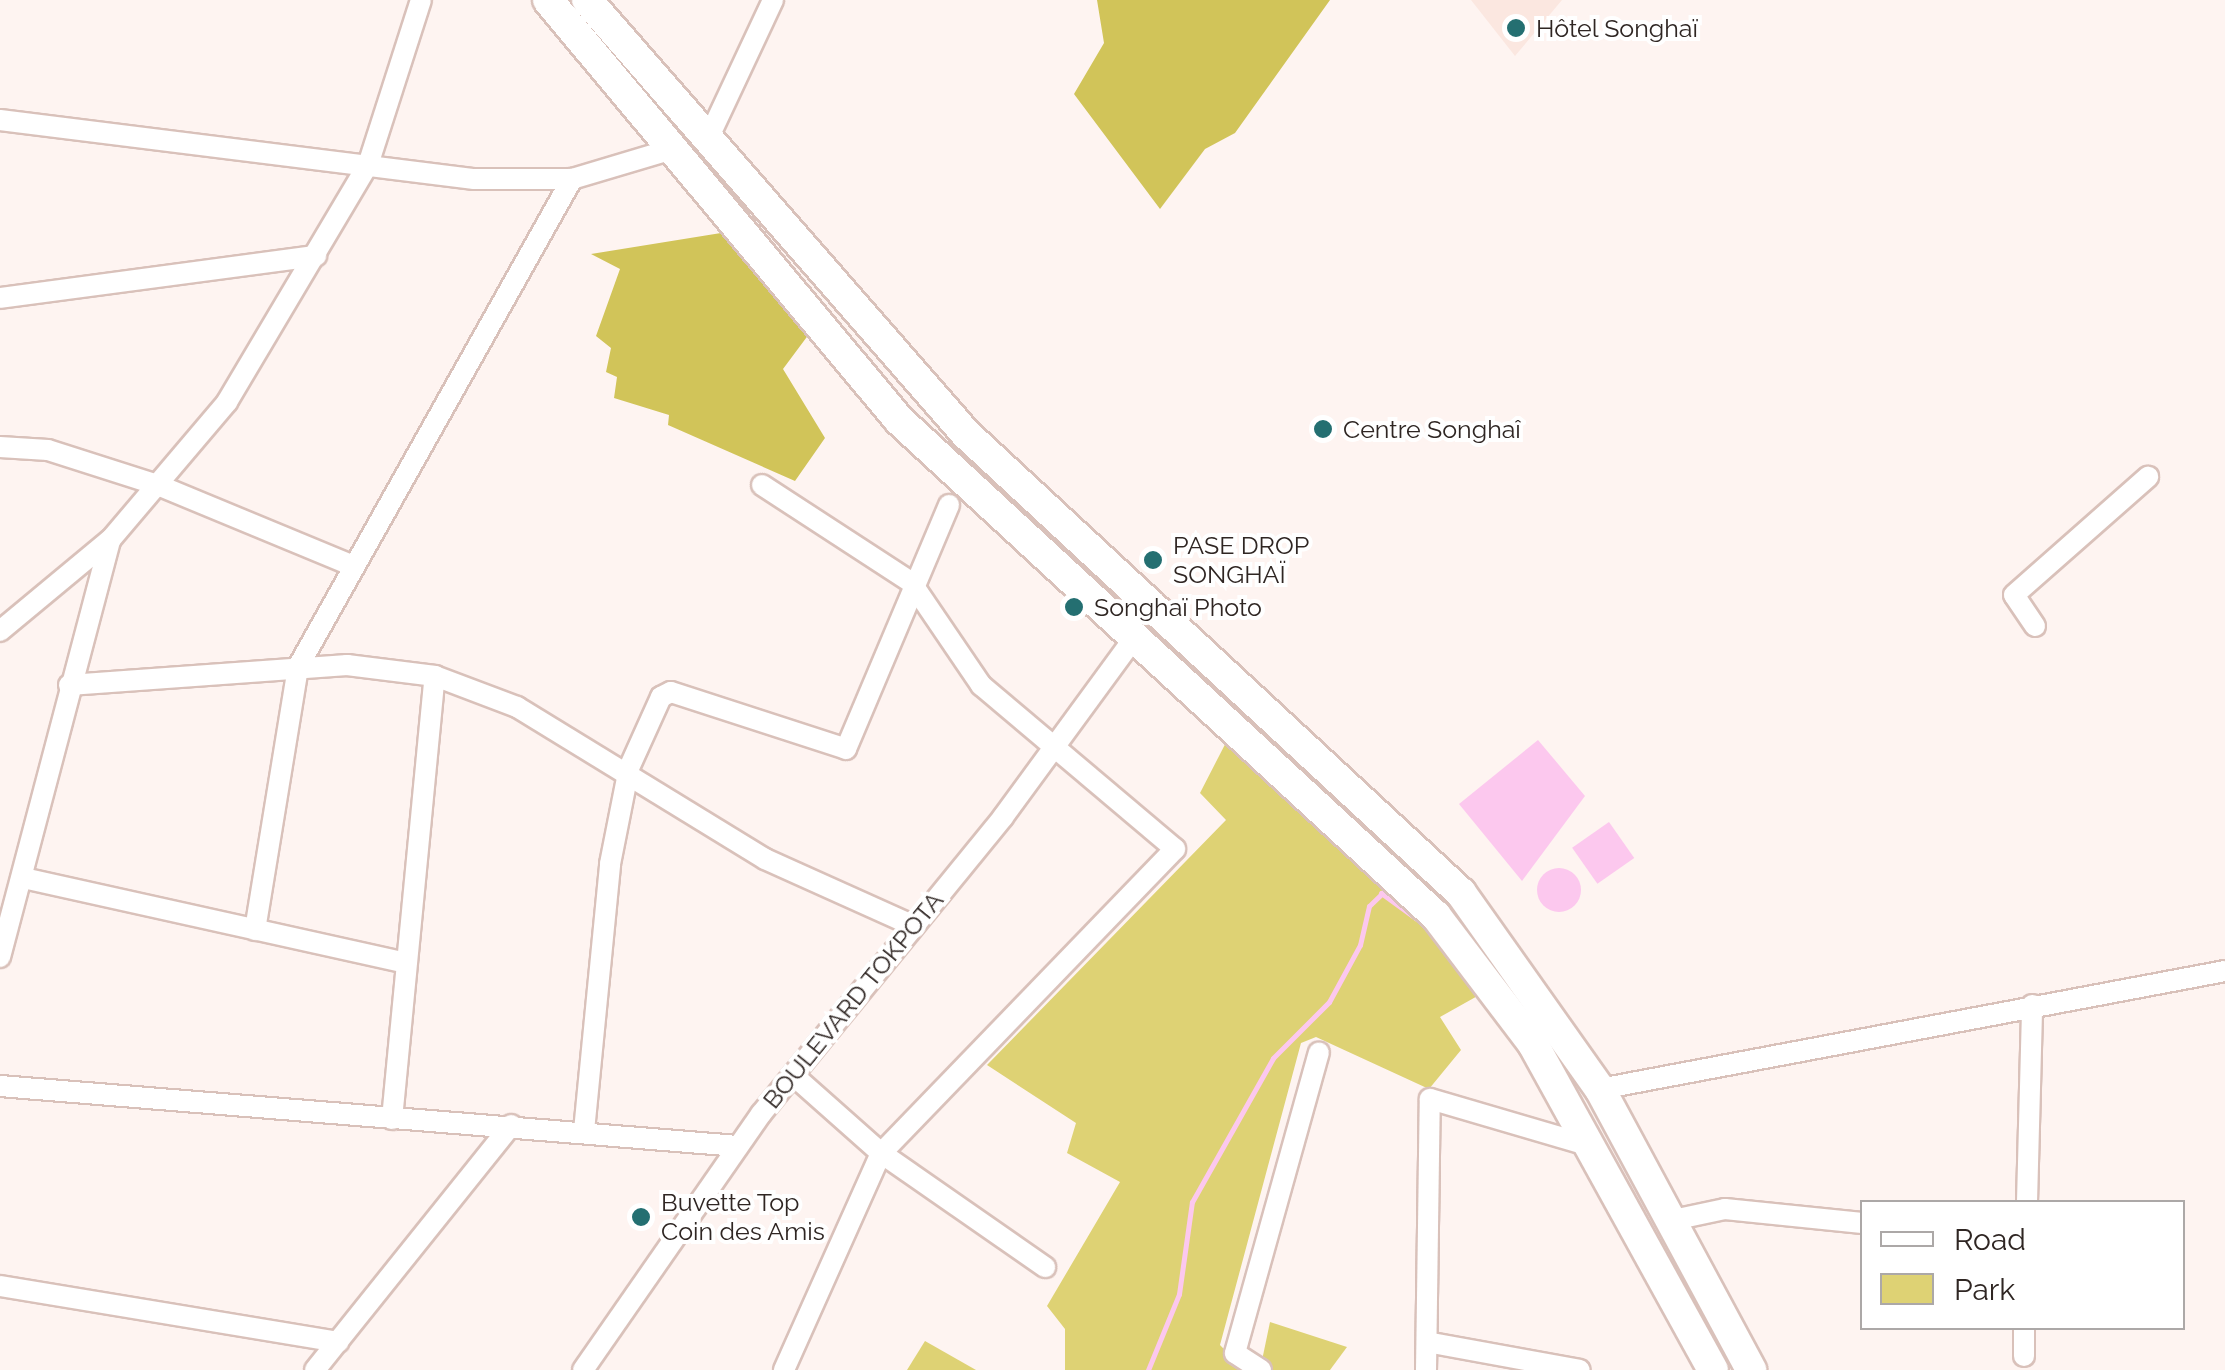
<!DOCTYPE html>
<html>
<head>
<meta charset="utf-8">
<style>
  body { margin:0 }
  #map { position:relative; width:2225px; height:1370px; overflow:hidden; background:#fef4f1; font-family:Raleway,sans-serif }
  div>[style] { position:absolute }
  .built>* { inset:0; background:#fbe7e0 }
  .green>* { inset:0; background:#ded274 }
  .forest>* { inset:0; background:#d1c459 }
  .water>* { inset:0; background:#fcc8ee; transform-origin:0 0 }
  .round { border-radius:50% }
  .stream>* { height:5px; margin:-2.5px; padding:0 2.5px; transform-origin:2.5px; border-radius:2.5px; background:#fcc8ee }
  .roads { filter:drop-shadow(2px 0 #d9c1ba) drop-shadow(-2px 0 #d9c1ba) drop-shadow(0 2px #d9c1ba) drop-shadow(0 -2px #d9c1ba) }
  .minor>* { height:20px; margin:-10px; padding:0 10px; transform-origin:10px; border-radius:10px; background:#fff }
  .highway>* { height:30px; margin:-15px; padding:0 15px; transform-origin:15px; border-radius:15px; background:#fff }
  .dots>* { width:28px; height:28px; translate:-50% -50%; box-sizing:border-box; border:5px solid #fff; border-radius:50% }
  span { translate:-50% -50%; white-space:nowrap; text-align:center; line-height:1.15; -webkit-text-stroke:8px #fff; paint-order:stroke }
  .poi-label { font-size:25px; color:#2f2623 }
  .left { translate:0 -50%; text-align:left }
  .street-label { font-size:25px; color:#2f2623 }
  .legend { position:absolute; left:1860px; top:1200px; width:325px; height:130px; box-sizing:border-box; background:#fff; border:2px solid #aca8a7; margin:0; padding:12px 18px; list-style:none; font-size:30px; color:#2f2623 }
  .legend li { display:flex; align-items:center; gap:20px; height:50px }
  .legend b { width:50px; border:2px solid #aca8a7 }
</style>
</head>
<body>
<div id="map">
  <div class="built">
    <div style="clip-path:polygon(1471px 0,1562px 0,1515px 56px)"></div>
  </div>
  <div class="green">
    <div style="clip-path:polygon(1235px 725px,1393px 861px,1481px 994px,1440px 1017px,1461px 1050px,1429px 1089px,1316px 1037px,1301px 1043px,1220px 1345px,1244px 1370px,1065px 1370px,1065px 1329px,1047px 1306px,1120px 1182px,1067px 1153px,1076px 1123px,987px 1065px,1226px 820px,1200px 793px)"></div>
    <div style="clip-path:polygon(1270px 1322px,1347px 1347px,1330px 1370px,1260px 1370px)"></div>
    <div style="clip-path:polygon(925px 1341px,976px 1370px,907px 1370px)"></div>
  </div>
  <div class="forest">
    <div style="clip-path:polygon(1097px 0,1330px 0,1235px 133px,1205px 149px,1160px 209px,1074px 94px,1104px 43px)"></div>
    <div style="clip-path:polygon(721px 233px,815px 326px,783px 369px,825px 438px,795px 481px,668px 425px,669px 415px,614px 398px,617px 377px,606px 372px,611px 348px,596px 336px,620px 269px,591px 254px)"></div>
  </div>
  <div class="water">
    <div style="clip-path:polygon(1538px 740px,1585px 796px,1522px 881px,1459px 804px)"></div>
    <div style="left:1609px;top:822px;width:44px;height:45px;rotate:55deg"></div>
    <div class="round" style="left:1537px;top:868px;width:44px;height:44px"></div>
  </div>
  <div class="stream">
    <div style="left:1381px;top:893px;width:54px;rotate:36deg"></div>
    <div style="left:1148px;top:1370px;width:82px;rotate:-67.8deg"></div>
    <div style="left:1179px;top:1294px;width:93px;rotate:-82deg"></div>
    <div style="left:1192px;top:1202px;width:165px;rotate:-60.6deg"></div>
    <div style="left:1273px;top:1058px;width:79px;rotate:-45deg"></div>
    <div style="left:1329px;top:1002px;width:65px;rotate:-61.5deg"></div>
    <div style="left:1360px;top:945px;width:40px;rotate:-77deg"></div>
    <div style="left:1369px;top:906px;width:29px;rotate:-44deg"></div>
  </div>
  <div class="roads">
    <div class="minor">
      <div style="left:0;top:120px;width:478px;rotate:7.1deg"></div>
      <div style="left:474px;top:179px;width:98px"></div>
      <div style="left:572px;top:179px;width:101px;rotate:-16.6deg"></div>
      <div style="left:707px;top:141px;width:156px;rotate:-64.9deg"></div>
      <div style="left:0;top:298px;width:319px;rotate:-7.6deg"></div>
      <div style="left:0;top:447px;width:48px;rotate:3.6deg"></div>
      <div style="left:48px;top:450px;width:115px;rotate:17.7deg"></div>
      <div style="left:158px;top:485px;width:212px;rotate:22.5deg"></div>
      <div style="left:762px;top:485px;width:178px;rotate:33.1deg"></div>
      <div style="left:911px;top:582px;width:125px;rotate:55.8deg"></div>
      <div style="left:981px;top:685px;width:254px;rotate:40.2deg"></div>
      <div style="left:1175px;top:849px;width:423px;rotate:134deg"></div>
      <div style="left:881px;top:1153px;width:238px;rotate:114.1deg"></div>
      <div style="left:2035px;top:626px;width:37px;rotate:-124deg"></div>
      <div style="left:2014px;top:595px;width:179px;rotate:-41.4deg"></div>
      <div style="left:0;top:631px;width:144px;rotate:-39.7deg"></div>
      <div style="left:111px;top:539px;width:180px;rotate:-49.7deg"></div>
      <div style="left:227px;top:402px;width:276px;rotate:-59.3deg"></div>
      <div style="left:368px;top:165px;width:173px;rotate:-72.2deg"></div>
      <div style="left:69px;top:685px;width:279px;rotate:-4.1deg"></div>
      <div style="left:347px;top:665px;width:89px;rotate:7.1deg"></div>
      <div style="left:435px;top:676px;width:88px;rotate:20.7deg"></div>
      <div style="left:517px;top:707px;width:291px;rotate:31.5deg"></div>
      <div style="left:765px;top:859px;width:161px;rotate:24.2deg"></div>
      <div style="left:23px;top:878px;width:392px;rotate:12.5deg"></div>
      <div style="left:255px;top:930px;width:266px;rotate:-80.7deg"></div>
      <div style="left:298px;top:667px;width:560px;rotate:-60.69deg"></div>
      <div style="left:0;top:957px;width:430px;rotate:-75.2deg"></div>
      <div style="left:793px;top:1075px;width:118px;rotate:41.6deg"></div>
      <div style="left:881px;top:1153px;width:200px;rotate:34.8deg"></div>
      <div style="left:0;top:1086px;width:739px;rotate:4.65deg"></div>
      <div style="left:1600px;top:1089px;width:636px;rotate:-10.69deg"></div>
      <div style="left:392px;top:1119px;width:445px;rotate:-84.5deg"></div>
      <div style="left:584px;top:1131px;width:268px;rotate:-84.4deg"></div>
      <div style="left:610px;top:864px;width:98px;rotate:-78.8deg"></div>
      <div style="left:629px;top:768px;width:78px;rotate:-65.7deg"></div>
      <div style="left:661px;top:697px;width:11px;rotate:-27deg"></div>
      <div style="left:671px;top:692px;width:184px;rotate:18deg"></div>
      <div style="left:846px;top:749px;width:265px;rotate:-67.1deg"></div>
      <div style="left:2027px;top:1202px;width:197px;rotate:-88.5deg"></div>
      <div style="left:1673px;top:1220px;width:53px;rotate:-11.9deg"></div>
      <div style="left:1725px;top:1209px;width:138px;rotate:5.8deg"></div>
      <div style="left:0;top:1286px;width:343px;rotate:9.4deg"></div>
      <div style="left:1432px;top:1343px;width:150px;rotate:10.3deg"></div>
      <div style="left:2024px;top:1356px;width:28px;rotate:-90deg"></div>
      <div style="left:315px;top:1370px;width:314px;rotate:-51.3deg"></div>
      <div style="left:583px;top:1370px;width:312px;rotate:-55.2deg"></div>
      <div style="left:761px;top:1114px;width:383px;rotate:-50.8deg"></div>
      <div style="left:1003px;top:817px;width:222px;rotate:-53.8deg"></div>
      <div style="left:1261px;top:1370px;width:31px;rotate:-147deg"></div>
      <div style="left:1235px;top:1353px;width:312px;rotate:-74.4deg"></div>
      <div style="left:1426px;top:1370px;width:271px;rotate:-89.2deg"></div>
      <div style="left:1430px;top:1099px;width:171px;rotate:16.3deg"></div>
    </div>
    <div class="highway">
      <div style="left:548px;top:0;width:547px;rotate:50.11deg"></div>
      <div style="left:899px;top:420px;width:731px;rotate:42.73deg"></div>
      <div style="left:1436px;top:916px;width:161px;rotate:52.8deg"></div>
      <div style="left:1533px;top:1044px;width:372px;rotate:61.1deg"></div>
      <div style="left:587px;top:0;width:576px;rotate:48.87deg"></div>
      <div style="left:966px;top:434px;width:675px;rotate:42.84deg"></div>
      <div style="left:1461px;top:893px;width:240px;rotate:54.7deg"></div>
      <div style="left:1600px;top:1089px;width:319px;rotate:61.7deg"></div>
    </div>
  </div>
  <div class="dots">
    <div style="left:1516px;top:28px;background:#246f71"></div>
    <div style="left:1323px;top:429px;background:#246f71"></div>
    <div style="left:1153px;top:560px;background:#246f71"></div>
    <div style="left:1074px;top:607px;background:#246f71"></div>
    <div style="left:641px;top:1217px;background:#246f71"></div>
  </div>
  <div class="poi-label">
    <span class="left" style="left:1536px;top:28px">Hôtel Songhaï</span>
    <span class="left" style="left:1343px;top:429px">Centre Songhaî</span>
    <span class="left" style="left:1173px;top:560px">PASE DROP<br>SONGHAÏ</span>
    <span class="left" style="left:1094px;top:607px">Songhaï Photo</span>
    <span class="left" style="left:661px;top:1217px">Buvette Top<br>Coin des Amis</span>
  </div>
  <div class="street-label">
    <span style="left:853px;top:1000px;rotate:-51deg">BOULEVARD TOKPOTA</span>
  </div>
  <ul class="legend">
  <li><b style="height:12px;background:#fff"></b>Road</li>
  <li><b style="height:28px;background:#ded274"></b>Park</li>
  </ul>
</div>
</body>
</html>
